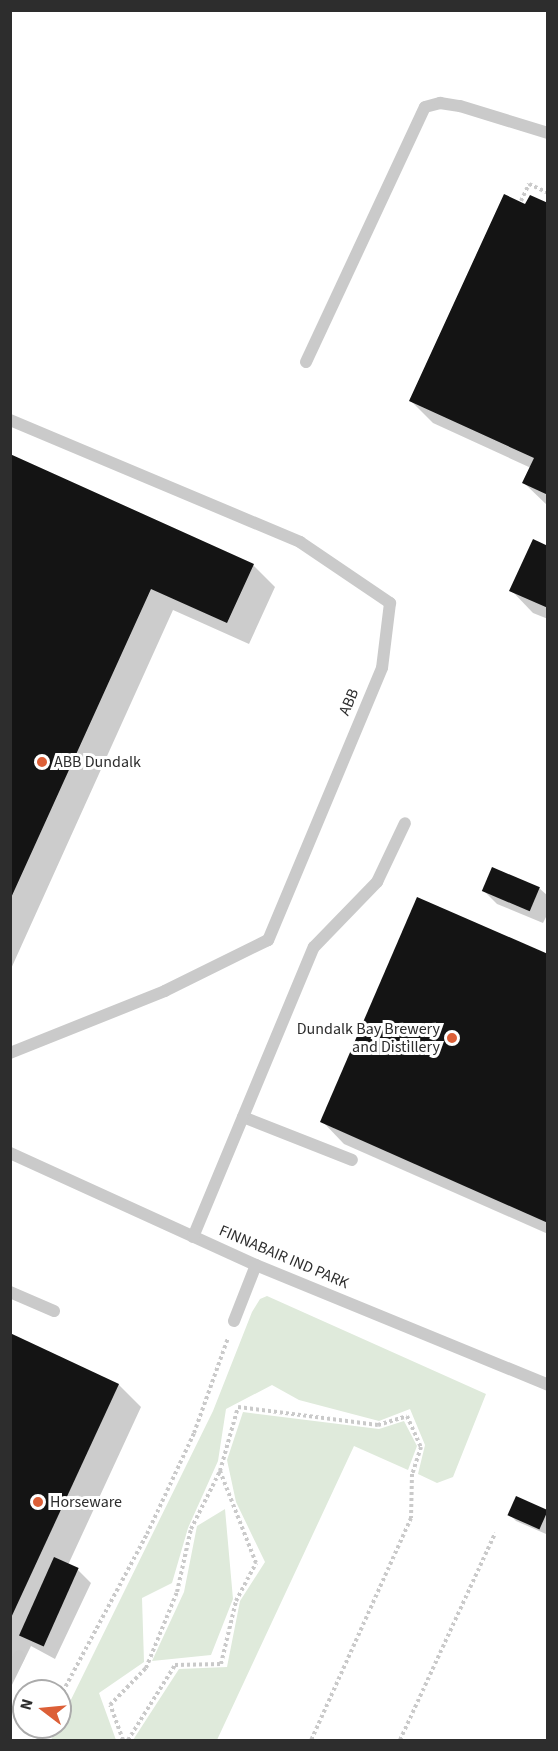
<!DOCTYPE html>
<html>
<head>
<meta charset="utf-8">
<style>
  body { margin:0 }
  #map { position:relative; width:558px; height:1751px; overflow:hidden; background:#fff; font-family:"Source Sans 3",sans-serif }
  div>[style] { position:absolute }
  .green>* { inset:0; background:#dfeadb }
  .shadow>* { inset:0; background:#0003 }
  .building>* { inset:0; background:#141414; transform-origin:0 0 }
  .path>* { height:4px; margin-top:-2px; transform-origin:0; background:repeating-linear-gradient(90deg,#cacaca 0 3px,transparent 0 6px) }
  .lane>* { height:12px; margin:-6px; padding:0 6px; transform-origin:6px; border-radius:6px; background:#cacaca }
  .dots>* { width:16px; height:16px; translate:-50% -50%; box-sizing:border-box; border:3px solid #fff; border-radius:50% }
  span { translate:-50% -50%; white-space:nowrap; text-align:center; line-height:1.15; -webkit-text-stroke:6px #fff; paint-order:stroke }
  .street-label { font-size:16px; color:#2d2d2d }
  .poi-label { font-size:16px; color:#2d2d2d }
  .left { translate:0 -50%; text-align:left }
  .right { translate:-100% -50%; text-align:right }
  .frame { position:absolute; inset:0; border:12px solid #2d2d2d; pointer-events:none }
  .north { position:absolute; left:12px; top:1679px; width:60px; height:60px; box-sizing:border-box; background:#fff; border:2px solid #ababab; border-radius:50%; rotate:286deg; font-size:16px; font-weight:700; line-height:24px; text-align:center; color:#2d2d2d }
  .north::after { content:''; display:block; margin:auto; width:21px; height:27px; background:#dc5f37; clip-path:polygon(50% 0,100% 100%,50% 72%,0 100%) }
</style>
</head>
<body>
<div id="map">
  <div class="green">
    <div style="clip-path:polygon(267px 1296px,486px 1394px,453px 1477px,437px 1483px,418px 1474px,425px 1445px,410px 1409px,379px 1421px,299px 1400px,272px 1385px,226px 1409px,218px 1461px,188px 1528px,172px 1583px,142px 1598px,144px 1662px,99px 1693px,116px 1740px,51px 1740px,57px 1727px,60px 1727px,60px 1722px,213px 1411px,252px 1312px,260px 1299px)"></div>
    <div style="clip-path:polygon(243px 1412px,379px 1429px,404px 1421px,417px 1446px,408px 1470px,354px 1446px,217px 1740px,133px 1740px,179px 1669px,227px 1667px,240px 1601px,265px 1562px,236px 1502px,227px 1460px)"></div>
    <div style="clip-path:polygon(225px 1509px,233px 1599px,211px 1655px,152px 1661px,184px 1592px,197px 1526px)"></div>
  </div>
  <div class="shadow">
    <div style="clip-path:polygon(548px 205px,548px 506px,524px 483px,531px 468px,433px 423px,411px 401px)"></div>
    <div style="clip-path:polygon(10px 456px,253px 565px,275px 587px,249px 644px,173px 610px,10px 971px)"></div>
    <div style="clip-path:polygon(548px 547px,548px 619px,533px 613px,511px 590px)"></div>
    <div style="clip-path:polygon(539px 888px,548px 896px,548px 913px,543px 923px,497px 904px,484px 891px)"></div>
    <div style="clip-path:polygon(548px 955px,548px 1234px,344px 1144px,322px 1121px)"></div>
    <div style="clip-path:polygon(10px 1335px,119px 1385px,141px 1407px,68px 1565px,78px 1570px,91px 1583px,55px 1659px,31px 1646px,10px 1689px)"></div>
    <div style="clip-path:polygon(547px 1512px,546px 1534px,516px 1521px,509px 1514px)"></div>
  </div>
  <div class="building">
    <div style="clip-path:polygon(504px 194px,525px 204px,530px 195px,548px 203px,548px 495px,522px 483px,534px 458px,409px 401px)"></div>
    <div style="clip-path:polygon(10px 454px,254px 564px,227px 623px,151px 589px,10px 900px)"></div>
    <div style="clip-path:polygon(533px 539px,548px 546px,548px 608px,509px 591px)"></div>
    <div style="left:492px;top:867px;width:52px;height:26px;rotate:23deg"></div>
    <div style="clip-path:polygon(417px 897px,548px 954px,548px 1223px,320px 1122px)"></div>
    <div style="clip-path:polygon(10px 1333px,119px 1384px,10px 1620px)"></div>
    <div style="left:516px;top:1496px;width:35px;height:21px;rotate:24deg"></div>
    <div style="left:54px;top:1557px;width:27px;height:86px;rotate:24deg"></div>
  </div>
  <div class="path">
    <div style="left:521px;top:201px;width:19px;rotate:-65deg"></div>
    <div style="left:529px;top:184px;width:21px;rotate:25deg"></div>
    <div style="left:60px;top:1697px;width:185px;rotate:-61.9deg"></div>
    <div style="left:147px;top:1534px;width:111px;rotate:-65deg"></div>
    <div style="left:194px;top:1433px;width:101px;rotate:-70.3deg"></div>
    <div style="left:38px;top:1740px;width:14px;rotate:-65deg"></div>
    <div style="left:123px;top:1740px;width:37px;rotate:-110deg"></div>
    <div style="left:110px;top:1705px;width:52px;rotate:-45.8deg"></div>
    <div style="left:146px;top:1668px;width:82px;rotate:-67.8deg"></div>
    <div style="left:177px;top:1592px;width:65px;rotate:-77.5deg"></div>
    <div style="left:191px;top:1529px;width:65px;rotate:-63.4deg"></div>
    <div style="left:220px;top:1471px;width:66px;rotate:-74.3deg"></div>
    <div style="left:238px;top:1407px;width:141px;rotate:7.3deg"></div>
    <div style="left:378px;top:1425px;width:30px;rotate:-17deg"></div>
    <div style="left:407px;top:1416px;width:34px;rotate:66deg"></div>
    <div style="left:421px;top:1447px;width:28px;rotate:108deg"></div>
    <div style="left:412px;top:1474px;width:44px;rotate:91.3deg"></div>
    <div style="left:411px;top:1518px;width:243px;rotate:114.2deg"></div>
    <div style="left:128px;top:1740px;width:89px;rotate:-57.9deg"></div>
    <div style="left:175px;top:1665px;width:46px;rotate:-1.2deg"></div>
    <div style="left:221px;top:1664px;width:65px;rotate:-76.6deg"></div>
    <div style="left:236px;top:1601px;width:43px;rotate:-62.2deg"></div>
    <div style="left:256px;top:1563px;width:99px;rotate:-111.4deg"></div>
    <div style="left:400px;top:1740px;width:228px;rotate:-65.3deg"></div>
  </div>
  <div class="lane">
    <div style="left:306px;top:362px;width:281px;rotate:-65deg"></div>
    <div style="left:425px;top:107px;width:16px;rotate:-15deg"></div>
    <div style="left:440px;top:103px;width:20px;rotate:9deg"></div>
    <div style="left:460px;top:106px;width:92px;rotate:17.1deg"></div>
    <div style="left:10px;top:420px;width:315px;rotate:22.8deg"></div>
    <div style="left:300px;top:542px;width:109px;rotate:34.1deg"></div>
    <div style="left:390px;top:603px;width:65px;rotate:97deg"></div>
    <div style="left:382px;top:668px;width:295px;rotate:112.7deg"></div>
    <div style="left:268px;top:940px;width:115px;rotate:153.7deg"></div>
    <div style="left:165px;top:991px;width:167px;rotate:158.2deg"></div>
    <div style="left:243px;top:1117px;width:117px;rotate:21.5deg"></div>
    <div style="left:10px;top:1153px;width:270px;rotate:24.5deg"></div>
    <div style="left:256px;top:1265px;width:316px;rotate:22.3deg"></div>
    <div style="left:193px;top:1237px;width:314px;rotate:-67.4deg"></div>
    <div style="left:314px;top:947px;width:91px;rotate:-45.9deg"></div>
    <div style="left:377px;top:882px;width:65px;rotate:-64.6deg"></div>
    <div style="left:10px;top:1292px;width:48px;rotate:23.4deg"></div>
    <div style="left:234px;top:1321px;width:60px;rotate:-68.6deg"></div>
    <div style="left:10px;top:1674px;width:20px;rotate:-63deg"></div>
  </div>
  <div class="dots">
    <div style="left:42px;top:762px;background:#dc5f37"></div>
    <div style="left:452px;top:1038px;background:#dc5f37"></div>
    <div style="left:38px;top:1502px;background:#dc5f37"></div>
  </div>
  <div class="street-label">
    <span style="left:349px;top:702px;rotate:-67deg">ABB</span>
    <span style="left:284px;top:1257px;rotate:23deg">FINNABAIR IND PARK</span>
  </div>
  <div class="poi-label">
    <span class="left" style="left:54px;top:762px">ABB Dundalk</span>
    <span class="right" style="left:440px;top:1038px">Dundalk Bay Brewery<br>and Distillery</span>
    <span class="left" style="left:50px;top:1502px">Horseware</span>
  </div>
  <div class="frame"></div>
  <div class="north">N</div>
</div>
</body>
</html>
